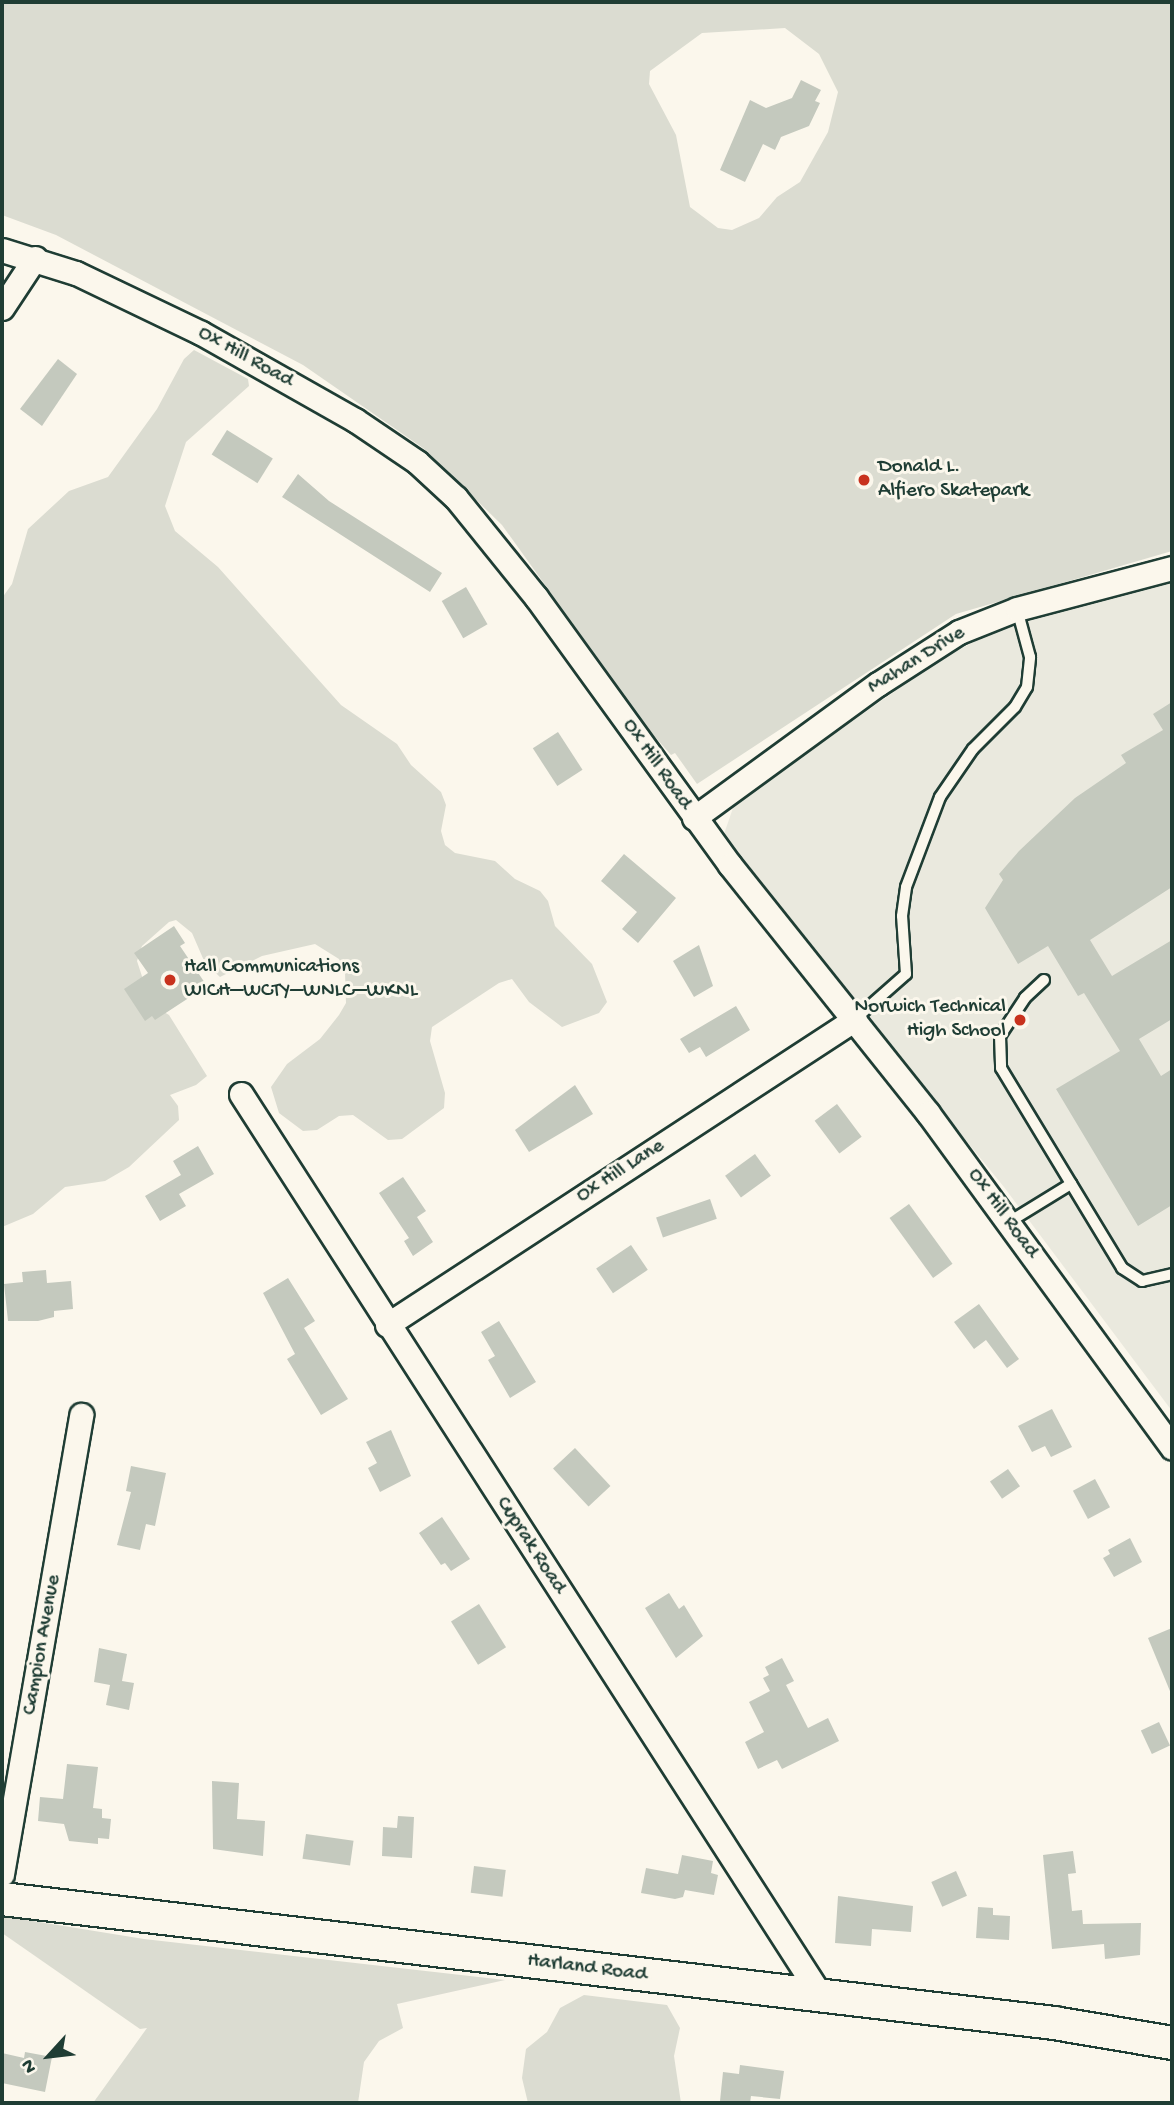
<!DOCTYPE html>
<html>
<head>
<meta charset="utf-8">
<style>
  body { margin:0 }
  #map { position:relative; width:1174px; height:2105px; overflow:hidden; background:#fbf7ec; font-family:"Gochi Hand",sans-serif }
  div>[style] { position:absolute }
  .built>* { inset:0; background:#eae9de }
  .green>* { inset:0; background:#dbdcd1 }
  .building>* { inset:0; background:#c4c9be; transform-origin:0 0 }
  .roads { filter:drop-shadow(2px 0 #1f3d34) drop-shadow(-2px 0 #1f3d34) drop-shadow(0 2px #1f3d34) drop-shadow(0 -2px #1f3d34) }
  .lane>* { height:10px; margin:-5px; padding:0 5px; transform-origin:5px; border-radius:5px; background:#fbf7ec }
  .street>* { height:23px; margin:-11.5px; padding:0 11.5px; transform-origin:11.5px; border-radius:11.5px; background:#fbf7ec }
  .secondary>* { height:32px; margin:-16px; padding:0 16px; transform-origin:16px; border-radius:16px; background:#fbf7ec }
  .dots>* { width:19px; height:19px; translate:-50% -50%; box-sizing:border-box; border:4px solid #fbf7ec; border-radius:50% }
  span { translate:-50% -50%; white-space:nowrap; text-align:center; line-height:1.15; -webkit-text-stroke:6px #fbf7ec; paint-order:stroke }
  .street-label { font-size:21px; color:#1f3d34 }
  .poi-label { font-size:21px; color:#1f3d34 }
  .left { translate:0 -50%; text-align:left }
  .right { translate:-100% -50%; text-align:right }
  .frame { position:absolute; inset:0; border:4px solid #1f3d34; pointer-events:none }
  .north { position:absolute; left:14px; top:2021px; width:70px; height:70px; -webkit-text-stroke:5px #fbf7ec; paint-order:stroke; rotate:243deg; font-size:19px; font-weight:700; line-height:28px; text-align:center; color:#1f3d34 }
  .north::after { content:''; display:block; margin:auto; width:24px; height:32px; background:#1f3d34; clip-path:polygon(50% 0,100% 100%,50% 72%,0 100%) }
</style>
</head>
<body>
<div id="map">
  <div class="built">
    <div style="clip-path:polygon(1172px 583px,1172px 1411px,1004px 1187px,731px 853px,724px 834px,733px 808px,754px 791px,936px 662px,987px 635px,1056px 612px)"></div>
  </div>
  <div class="green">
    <div style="clip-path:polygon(evenodd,2px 2px,1172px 2px,1172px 551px,956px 614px,697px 784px,675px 753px,671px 755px,649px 730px,502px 525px,423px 448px,303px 365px,56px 235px,2px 215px,2px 2px,785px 28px,819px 54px,838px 92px,828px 132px,800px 182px,777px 197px,759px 218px,732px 230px,718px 228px,690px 207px,676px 135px,649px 84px,650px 71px,702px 33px,785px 28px)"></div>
    <div style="clip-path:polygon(194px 350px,248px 379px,249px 386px,186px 442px,165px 506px,175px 531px,218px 567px,341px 705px,397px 744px,411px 765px,441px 792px,446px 805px,441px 831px,445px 845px,455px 853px,495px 861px,515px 879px,540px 891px,548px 901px,555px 926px,592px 964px,607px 1002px,599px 1013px,562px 1027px,529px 1002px,512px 979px,499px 983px,432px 1027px,430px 1041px,445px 1093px,444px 1108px,402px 1139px,388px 1140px,353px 1115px,339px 1116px,317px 1130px,303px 1131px,279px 1113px,271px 1087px,287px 1064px,320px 1039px,339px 1015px,346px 1003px,345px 973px,339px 959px,315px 944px,262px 956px,220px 977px,205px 963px,192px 933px,176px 920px,169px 922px,142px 946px,137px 961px,151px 1004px,169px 1015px,207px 1076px,196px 1085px,170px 1095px,178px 1106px,179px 1120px,129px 1167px,105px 1181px,65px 1187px,33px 1214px,2px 1227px,2px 598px,12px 584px,28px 529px,69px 491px,108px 477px,157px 409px,184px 359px)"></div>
    <div style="clip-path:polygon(2px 1916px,144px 1939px,505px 1980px,397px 2004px,403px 2028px,379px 2041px,364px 2062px,358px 2103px,93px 2103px,147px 2028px,140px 2029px,2px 1933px)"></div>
    <div style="clip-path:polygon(584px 1995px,667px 2005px,680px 2028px,674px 2056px,681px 2103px,528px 2103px,522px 2078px,526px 2049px,547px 2032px,560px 2008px)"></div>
  </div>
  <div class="building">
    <div style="clip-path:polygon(801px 80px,821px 90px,815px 101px,820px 103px,809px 126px,781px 137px,775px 150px,763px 144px,745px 182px,720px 170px,750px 100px,766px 108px,792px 98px)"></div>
    <div style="clip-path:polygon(58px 359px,77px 374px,42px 426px,20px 409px)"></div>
    <div style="left:227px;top:430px;width:54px;height:29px;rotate:32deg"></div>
    <div style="clip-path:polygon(298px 474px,329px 501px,442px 573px,430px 592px,282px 497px)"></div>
    <div style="left:466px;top:587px;width:43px;height:28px;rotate:60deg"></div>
    <div style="clip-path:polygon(1172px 702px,1172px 887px,1090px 940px,1112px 976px,1172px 940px,1172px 1019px,1139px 1039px,1161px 1076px,1172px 1069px,1172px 1205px,1138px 1226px,1056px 1089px,1120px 1051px,1084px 993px,1078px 996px,1048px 946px,1018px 964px,985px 908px,1003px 880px,999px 874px,1019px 851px,1075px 798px,1126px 763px,1121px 755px,1163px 730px,1153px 714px)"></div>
    <div style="left:558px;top:732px;width:45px;height:30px;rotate:57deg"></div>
    <div style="clip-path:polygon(624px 854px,676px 898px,638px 943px,622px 929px,637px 912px,601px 881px)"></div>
    <div style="clip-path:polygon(174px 926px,185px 943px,180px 946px,207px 986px,155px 1020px,152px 1016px,145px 1021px,124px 989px,148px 973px,134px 953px)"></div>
    <div style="clip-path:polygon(699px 945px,713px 986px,694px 997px,673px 961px)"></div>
    <div style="clip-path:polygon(736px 1006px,750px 1030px,706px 1057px,700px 1047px,689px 1053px,680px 1039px)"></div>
    <div style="clip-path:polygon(575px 1085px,593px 1114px,529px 1152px,515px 1130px)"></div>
    <div style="left:837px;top:1104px;width:41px;height:28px;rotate:53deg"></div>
    <div style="clip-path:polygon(198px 1146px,214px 1174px,179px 1194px,186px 1206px,160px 1221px,145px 1196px,181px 1175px,173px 1161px)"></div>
    <div style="left:755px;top:1154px;width:27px;height:37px;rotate:54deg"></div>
    <div style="clip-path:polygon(403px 1177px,426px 1211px,417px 1217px,433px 1242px,413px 1256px,404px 1241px,409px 1238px,379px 1193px)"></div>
    <div style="left:710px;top:1199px;width:21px;height:57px;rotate:71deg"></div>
    <div style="left:909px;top:1204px;width:74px;height:24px;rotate:54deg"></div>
    <div style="left:631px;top:1245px;width:30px;height:42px;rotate:56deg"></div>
    <div style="clip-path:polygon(46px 1270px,47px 1283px,71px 1281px,73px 1309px,54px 1311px,54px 1317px,38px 1321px,8px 1321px,4px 1284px,23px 1282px,22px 1272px)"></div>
    <div style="clip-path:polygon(288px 1278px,315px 1321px,304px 1328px,348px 1399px,321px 1415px,287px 1359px,295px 1354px,263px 1293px)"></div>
    <div style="clip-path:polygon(979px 1304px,1019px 1359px,1007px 1368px,986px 1340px,974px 1349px,954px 1322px)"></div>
    <div style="clip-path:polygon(499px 1321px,536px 1382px,510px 1398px,488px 1360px,495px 1356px,481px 1332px)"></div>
    <div style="clip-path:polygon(1052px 1409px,1072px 1447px,1051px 1457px,1045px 1446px,1032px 1452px,1018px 1426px)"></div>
    <div style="clip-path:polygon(391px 1430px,411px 1476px,380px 1492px,368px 1468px,377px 1463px,366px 1442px)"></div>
    <div style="left:575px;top:1448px;width:52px;height:30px;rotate:47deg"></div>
    <div style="clip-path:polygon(131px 1466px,166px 1473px,155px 1526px,146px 1524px,140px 1550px,117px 1545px,131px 1492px,126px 1491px)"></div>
    <div style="left:1008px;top:1469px;width:21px;height:22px;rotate:55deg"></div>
    <div style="left:1095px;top:1479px;width:32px;height:25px;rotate:62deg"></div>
    <div style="clip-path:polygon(442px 1517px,470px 1559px,451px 1571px,445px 1563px,441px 1565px,419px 1533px)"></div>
    <div style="clip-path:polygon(1130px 1538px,1142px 1562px,1114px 1577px,1103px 1558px,1110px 1554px,1108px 1550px)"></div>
    <div style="clip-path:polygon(669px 1593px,679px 1609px,684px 1605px,703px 1636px,676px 1658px,645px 1608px)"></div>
    <div style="left:479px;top:1604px;width:51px;height:33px;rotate:58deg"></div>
    <div style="clip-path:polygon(1172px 1628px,1172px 1696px,1148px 1638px)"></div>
    <div style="clip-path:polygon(99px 1648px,127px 1654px,122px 1681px,134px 1683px,129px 1710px,106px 1705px,110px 1685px,94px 1682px)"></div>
    <div style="clip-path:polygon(782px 1658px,794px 1681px,786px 1685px,808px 1728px,828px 1718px,839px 1741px,782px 1769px,777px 1760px,758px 1769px,745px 1742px,764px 1732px,749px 1702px,770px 1691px,763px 1678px,769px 1675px,765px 1667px)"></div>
    <div style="left:1159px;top:1722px;width:26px;height:20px;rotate:65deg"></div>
    <div style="clip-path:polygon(67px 1764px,98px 1767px,93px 1808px,102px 1809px,102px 1818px,111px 1819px,109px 1839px,98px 1838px,98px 1844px,69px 1841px,64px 1824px,38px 1821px,40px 1797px,63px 1799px)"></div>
    <div style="clip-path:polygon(212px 1781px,239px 1783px,237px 1819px,265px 1821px,263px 1856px,213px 1849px)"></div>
    <div style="clip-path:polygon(398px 1816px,414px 1817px,412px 1858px,382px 1856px,383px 1827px,397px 1828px)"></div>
    <div style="left:306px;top:1834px;width:48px;height:25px;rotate:8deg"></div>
    <div style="clip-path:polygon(1073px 1851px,1076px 1873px,1068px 1874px,1072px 1911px,1082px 1910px,1083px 1924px,1141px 1923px,1140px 1955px,1105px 1959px,1104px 1944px,1052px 1949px,1043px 1855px)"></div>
    <div style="clip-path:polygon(682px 1855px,713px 1861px,711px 1873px,718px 1875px,714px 1895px,685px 1890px,683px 1897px,675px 1899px,641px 1893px,646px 1868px,678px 1874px)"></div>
    <div style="left:474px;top:1866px;width:32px;height:27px;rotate:7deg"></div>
    <div style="left:956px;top:1871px;width:27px;height:27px;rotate:66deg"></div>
    <div style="clip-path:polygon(838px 1896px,913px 1906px,911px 1932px,872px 1929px,871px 1946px,835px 1943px)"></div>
    <div style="clip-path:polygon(978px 1907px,993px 1908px,993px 1915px,1010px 1916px,1009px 1940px,976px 1938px)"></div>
    <div style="clip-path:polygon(25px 2052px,52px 2057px,45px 2092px,2px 2083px,2px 2053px,24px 2058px)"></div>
    <div style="clip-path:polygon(740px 2065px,784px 2071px,780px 2099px,751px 2096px,750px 2103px,720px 2101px,723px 2072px,739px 2074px)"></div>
  </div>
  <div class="roads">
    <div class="lane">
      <div style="left:1044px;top:980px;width:26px;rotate:137deg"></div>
      <div style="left:1025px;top:998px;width:45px;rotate:123.3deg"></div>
      <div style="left:1000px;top:1036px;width:32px;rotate:88deg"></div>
      <div style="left:1001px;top:1068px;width:234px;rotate:58.8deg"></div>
      <div style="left:1122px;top:1268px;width:24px;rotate:33deg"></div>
      <div style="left:1142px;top:1281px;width:31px;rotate:-13deg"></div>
      <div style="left:855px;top:1019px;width:68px;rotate:-41.4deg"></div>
      <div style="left:906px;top:974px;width:58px;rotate:-93.9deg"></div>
      <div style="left:902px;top:916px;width:29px;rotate:-82deg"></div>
      <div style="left:906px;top:887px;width:96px;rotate:-69.3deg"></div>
      <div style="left:940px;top:797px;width:58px;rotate:-55.5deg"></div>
      <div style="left:973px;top:749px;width:59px;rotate:-45deg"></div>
      <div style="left:1015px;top:707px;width:23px;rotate:-59deg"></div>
      <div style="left:1027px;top:687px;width:30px;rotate:-84deg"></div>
      <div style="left:1030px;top:657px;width:50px;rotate:-105.2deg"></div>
      <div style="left:1009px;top:1222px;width:73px;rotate:-31.5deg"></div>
    </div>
    <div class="street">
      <div style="left:2px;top:250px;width:77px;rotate:17.3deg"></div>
      <div style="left:76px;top:273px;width:139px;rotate:25.6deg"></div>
      <div style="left:201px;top:333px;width:177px;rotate:29.5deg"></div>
      <div style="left:355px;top:420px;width:75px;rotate:34.1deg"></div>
      <div style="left:417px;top:462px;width:53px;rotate:42.7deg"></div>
      <div style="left:456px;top:498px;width:127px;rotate:51.1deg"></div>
      <div style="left:536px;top:597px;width:331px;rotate:54.1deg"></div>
      <div style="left:730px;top:865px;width:317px;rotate:51.4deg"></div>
      <div style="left:928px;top:1113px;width:414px;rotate:53.9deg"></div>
      <div style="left:2px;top:308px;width:60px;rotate:-56.6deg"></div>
      <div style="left:694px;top:818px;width:228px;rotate:-36.1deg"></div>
      <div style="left:878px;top:684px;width:96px;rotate:-32.7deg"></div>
      <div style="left:959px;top:632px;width:62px;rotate:-21.6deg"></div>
      <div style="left:1017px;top:609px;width:160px;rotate:-14.8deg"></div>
      <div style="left:241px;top:1094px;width:1072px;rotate:57.26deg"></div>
      <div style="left:387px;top:1325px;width:559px;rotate:-33.18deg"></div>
      <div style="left:2px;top:1874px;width:466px;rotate:-80.2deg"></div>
    </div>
    <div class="secondary">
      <div style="left:2px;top:1899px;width:1059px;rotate:6.72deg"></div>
      <div style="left:1054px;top:2023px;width:120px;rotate:9.6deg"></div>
    </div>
  </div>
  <div class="dots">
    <div style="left:864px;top:480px;background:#c8321e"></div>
    <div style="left:170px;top:980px;background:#c8321e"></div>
    <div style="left:1020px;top:1020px;background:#c8321e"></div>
  </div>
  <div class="street-label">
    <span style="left:245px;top:358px;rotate:29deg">Ox Hill Road</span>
    <span style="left:917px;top:661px;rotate:-32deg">Mahan Drive</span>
    <span style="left:656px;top:765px;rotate:55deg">Ox Hill Road</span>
    <span style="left:621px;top:1172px;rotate:-33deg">Ox Hill Lane</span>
    <span style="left:1002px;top:1214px;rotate:54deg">Ox Hill Road</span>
    <span style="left:530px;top:1546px;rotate:57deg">Cuprak Road</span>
    <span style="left:43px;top:1645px;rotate:-80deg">Campion Avenue</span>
    <span style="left:587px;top:1969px;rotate:7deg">Harland Road</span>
  </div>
  <div class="poi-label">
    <span class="left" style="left:878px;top:480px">Donald L.<br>Alfiero Skatepark</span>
    <span class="left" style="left:184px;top:980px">Hall Communications<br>WICH–WCTY–WNLC–WKNL</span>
    <span class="right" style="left:1006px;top:1020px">Norwich Technical<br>High School</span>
  </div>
  <div class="frame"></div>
  <div class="north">N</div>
</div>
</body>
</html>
